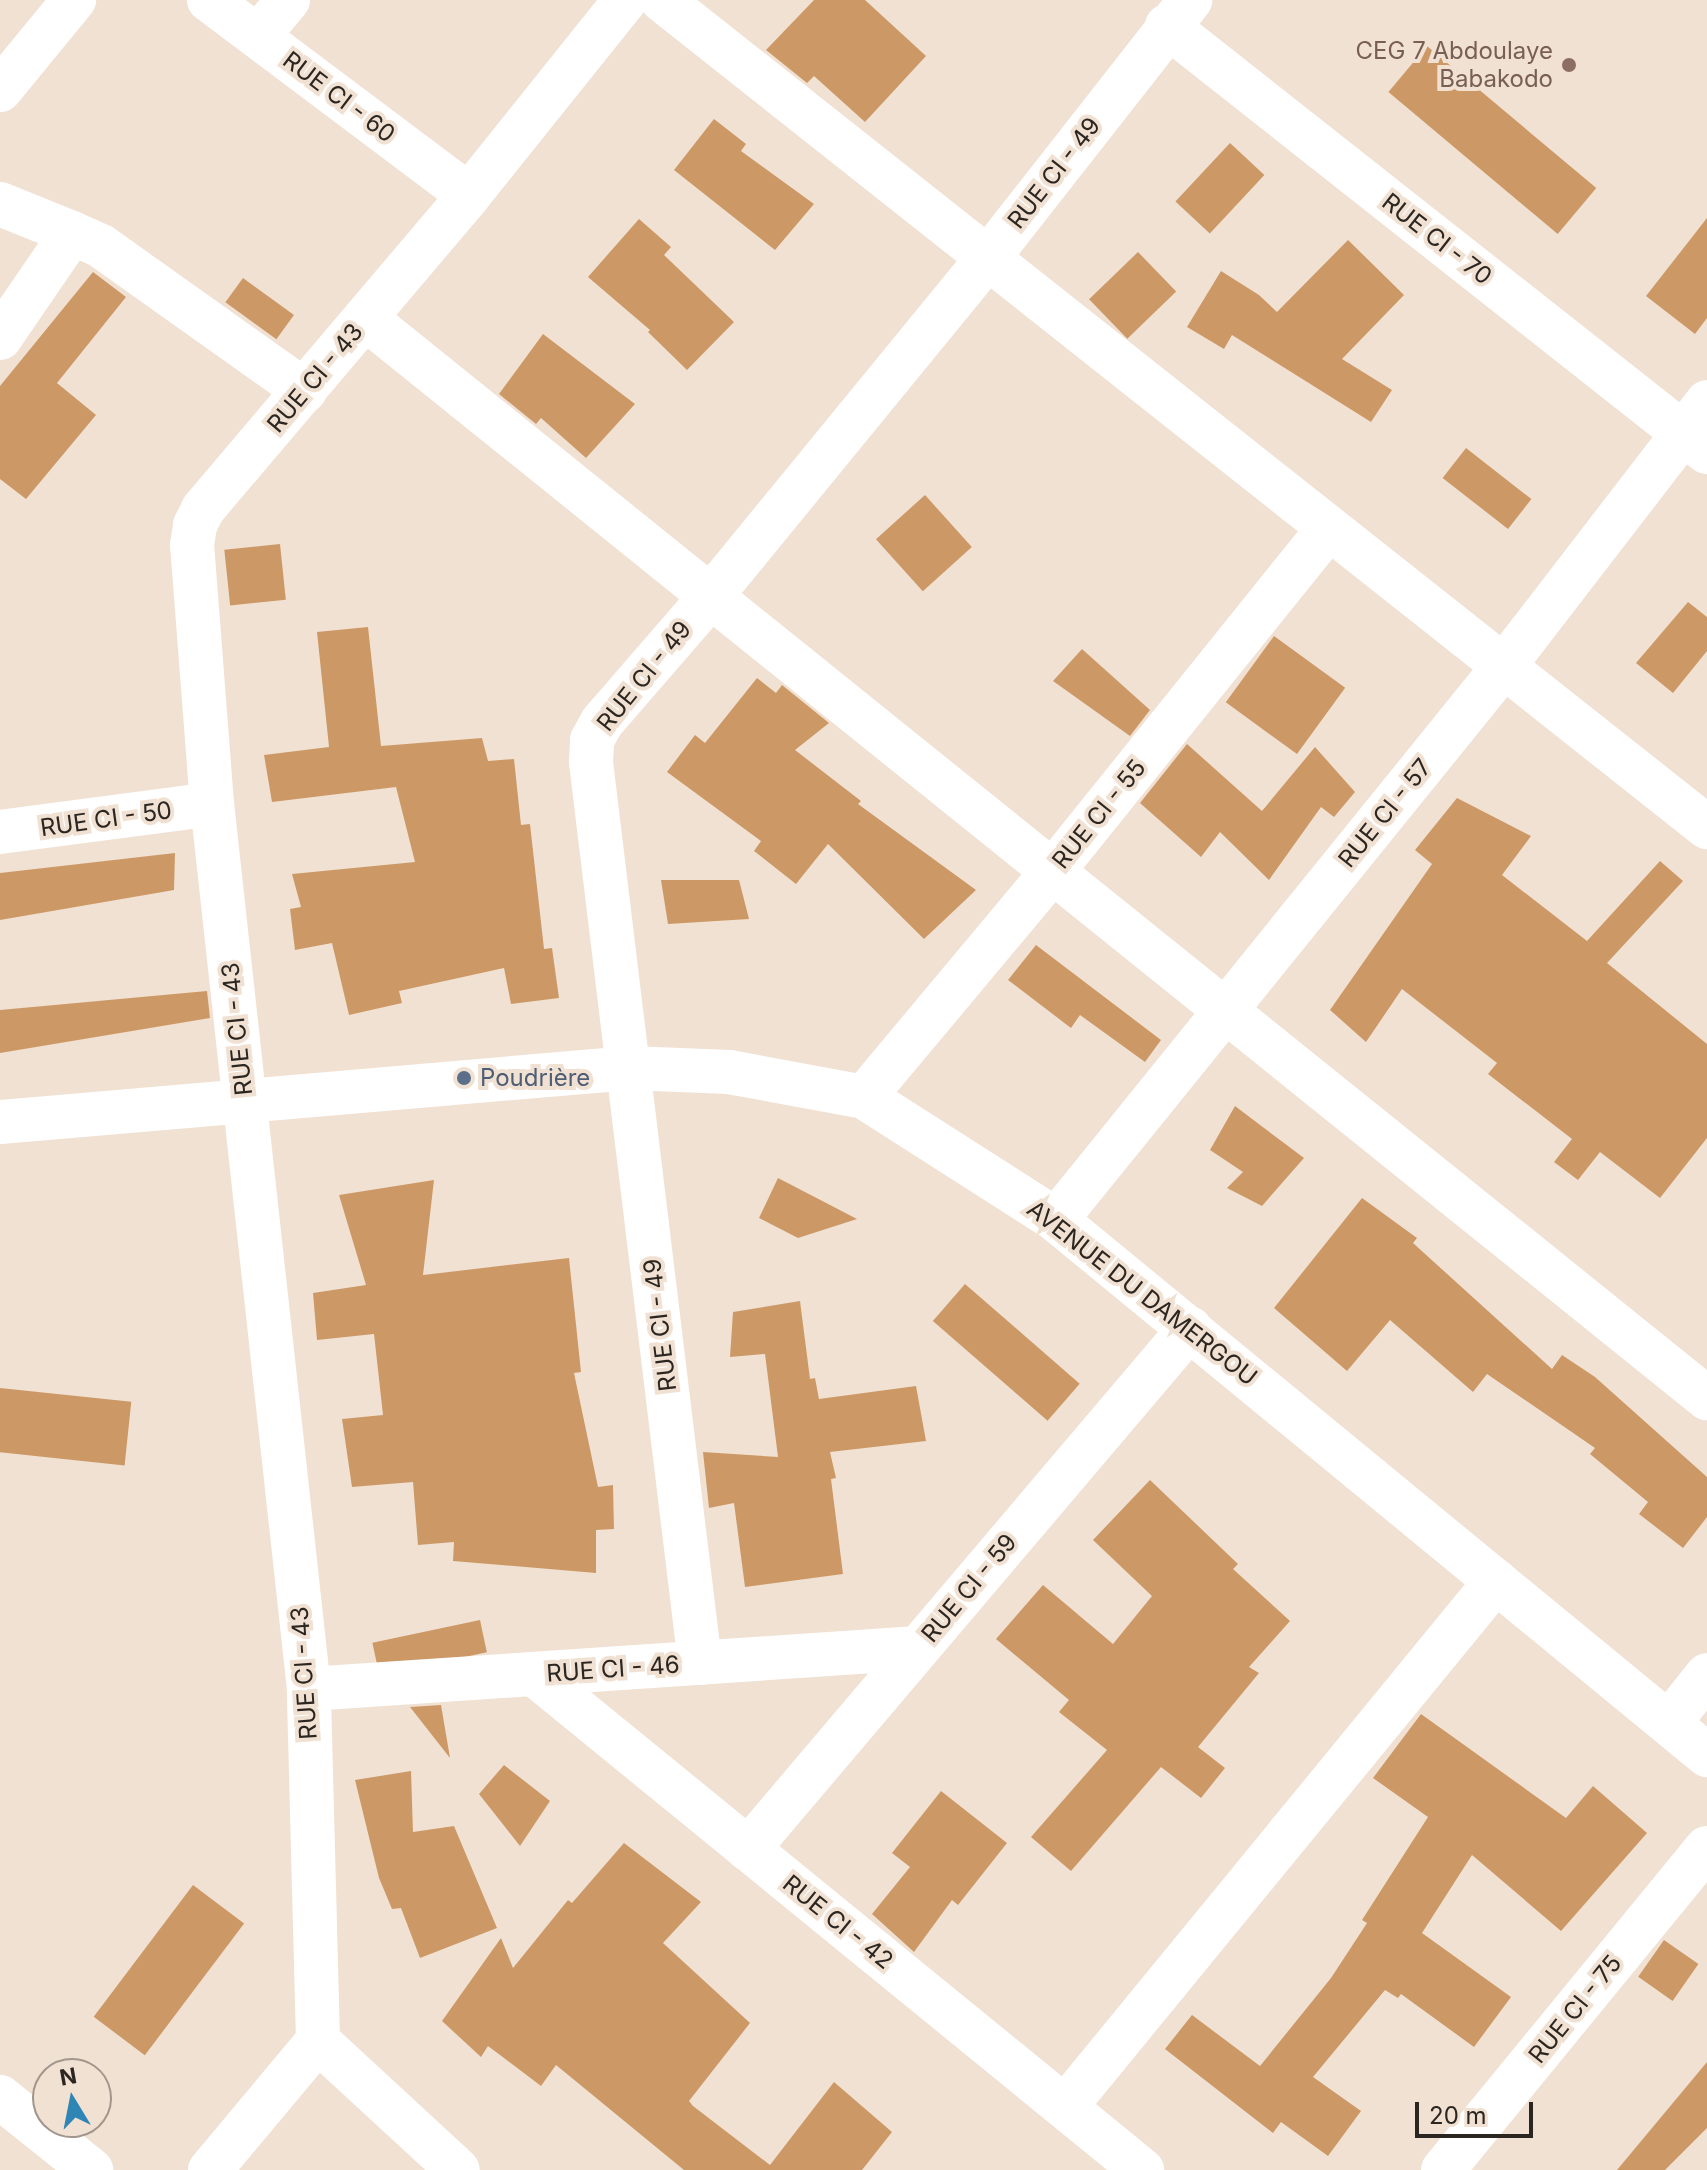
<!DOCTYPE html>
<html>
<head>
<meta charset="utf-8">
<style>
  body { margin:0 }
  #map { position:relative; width:1707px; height:2170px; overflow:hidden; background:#f1e1d3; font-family:Inter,sans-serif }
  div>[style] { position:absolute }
  .building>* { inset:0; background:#c96; transform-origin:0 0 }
  .minor>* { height:44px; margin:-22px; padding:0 22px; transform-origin:22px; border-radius:22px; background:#fff }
  .dots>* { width:22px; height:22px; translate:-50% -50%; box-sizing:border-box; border:4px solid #f1e1d3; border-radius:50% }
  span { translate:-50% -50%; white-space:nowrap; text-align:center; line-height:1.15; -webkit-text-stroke:8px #f1e1d3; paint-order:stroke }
  .education-label { font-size:24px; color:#785e54 }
  .right { translate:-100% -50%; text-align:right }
  .street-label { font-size:24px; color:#2c2621 }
  .service-label { font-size:24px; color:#4e5e75 }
  .left { translate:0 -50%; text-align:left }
  .north { position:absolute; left:32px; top:2058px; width:80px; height:80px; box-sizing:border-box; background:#f1e1d3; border:2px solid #a2968c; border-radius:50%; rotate:350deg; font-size:22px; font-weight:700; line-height:32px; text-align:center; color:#2c2621 }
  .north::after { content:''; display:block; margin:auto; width:28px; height:36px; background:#2f85b4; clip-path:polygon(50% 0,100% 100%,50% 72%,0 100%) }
  .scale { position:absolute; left:1415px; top:2102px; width:118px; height:36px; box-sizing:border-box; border:4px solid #2c2621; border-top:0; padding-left:10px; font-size:24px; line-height:28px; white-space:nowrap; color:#2c2621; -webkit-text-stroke:6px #f1e1d3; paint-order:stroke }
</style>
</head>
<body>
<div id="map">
  <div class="building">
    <div style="clip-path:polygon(814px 0,865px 0,926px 56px,865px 122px,814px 76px,807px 83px,766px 50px)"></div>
    <div style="left:1427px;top:46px;width:221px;height:60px;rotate:40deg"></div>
    <div style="clip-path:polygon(714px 119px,746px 144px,741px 151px,814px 204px,775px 250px,674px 170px)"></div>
    <div style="left:1230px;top:143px;width:47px;height:80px;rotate:43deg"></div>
    <div style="clip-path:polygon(1707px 218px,1707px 318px,1695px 334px,1646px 296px)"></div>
    <div style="clip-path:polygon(639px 219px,671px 247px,664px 255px,734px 322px,687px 370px,648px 332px,650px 330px,588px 277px)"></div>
    <div style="clip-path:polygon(1348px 240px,1404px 295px,1342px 359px,1392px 390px,1371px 422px,1232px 335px,1224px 349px,1187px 327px,1221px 271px,1259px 295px,1277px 312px)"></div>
    <div style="left:1138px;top:252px;width:55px;height:68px;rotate:46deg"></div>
    <div style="clip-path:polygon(93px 272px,126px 297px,57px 383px,96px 415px,26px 499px,0 479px,0 386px)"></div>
    <div style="left:243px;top:278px;width:63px;height:30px;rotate:36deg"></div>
    <div style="clip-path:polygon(543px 334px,635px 404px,586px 458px,541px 418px,536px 424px,499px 394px)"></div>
    <div style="left:1466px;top:448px;width:83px;height:38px;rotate:38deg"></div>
    <div style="left:925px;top:495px;width:70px;height:66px;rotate:48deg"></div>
    <div style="left:280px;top:544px;width:56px;height:56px;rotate:84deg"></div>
    <div style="clip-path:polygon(1688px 602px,1707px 617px,1707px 651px,1673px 693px,1636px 663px)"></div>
    <div style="clip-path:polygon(368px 627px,381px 746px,482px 738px,488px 761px,514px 759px,521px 825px,530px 824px,544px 949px,552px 948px,559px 998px,511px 1004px,504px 968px,399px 991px,402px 1003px,349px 1015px,332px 943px,295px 950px,290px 909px,301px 907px,292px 874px,415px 862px,396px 787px,272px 802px,264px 755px,329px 747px,317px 632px)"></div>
    <div style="left:1274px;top:636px;width:88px;height:82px;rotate:36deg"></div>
    <div style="clip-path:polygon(1082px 649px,1150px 710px,1130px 736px,1053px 681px)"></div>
    <div style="clip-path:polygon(757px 678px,776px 693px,782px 685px,829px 723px,795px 750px,861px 801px,858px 804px,976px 890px,924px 939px,828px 844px,796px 884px,754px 851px,761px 841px,667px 772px,695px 735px,705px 743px)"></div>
    <div style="clip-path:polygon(1187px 744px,1262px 811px,1315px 747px,1355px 792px,1334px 817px,1321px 807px,1269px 880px,1220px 832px,1201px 857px,1140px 803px)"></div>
    <div style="clip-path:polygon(1457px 798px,1531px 836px,1502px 875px,1587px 941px,1660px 861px,1683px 881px,1607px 963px,1707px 1044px,1707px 1138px,1660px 1198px,1600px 1152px,1578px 1180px,1554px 1162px,1572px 1139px,1488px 1074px,1497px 1063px,1402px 989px,1366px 1042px,1330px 1010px,1432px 864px,1415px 850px)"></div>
    <div style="clip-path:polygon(175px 853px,174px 890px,0 920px,0 873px)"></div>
    <div style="clip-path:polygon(661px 880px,739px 880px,749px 919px,668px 924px)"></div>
    <div style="clip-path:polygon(1036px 945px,1161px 1040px,1145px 1062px,1080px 1015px,1071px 1028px,1008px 980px)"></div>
    <div style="clip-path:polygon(207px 991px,210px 1018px,0 1053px,0 1010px)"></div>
    <div style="clip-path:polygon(1235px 1106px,1304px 1158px,1262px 1206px,1227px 1188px,1243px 1172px,1210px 1150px)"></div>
    <div style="clip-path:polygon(778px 1178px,857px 1219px,798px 1238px,759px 1218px)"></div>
    <div style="clip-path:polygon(434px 1180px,423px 1275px,569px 1258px,581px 1372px,574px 1373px,598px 1487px,613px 1485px,614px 1529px,596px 1530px,596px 1573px,453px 1561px,454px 1542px,418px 1545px,413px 1482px,352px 1487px,342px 1419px,383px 1415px,374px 1334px,317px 1340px,313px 1293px,366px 1285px,339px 1195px)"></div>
    <div style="clip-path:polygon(1362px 1198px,1417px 1238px,1413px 1243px,1552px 1369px,1562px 1355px,1595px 1377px,1707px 1477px,1707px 1517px,1683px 1548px,1639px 1514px,1648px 1502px,1590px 1454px,1595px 1448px,1487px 1374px,1473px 1392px,1390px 1320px,1347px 1371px,1274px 1308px)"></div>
    <div style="left:965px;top:1284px;width:152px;height:49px;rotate:41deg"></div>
    <div style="clip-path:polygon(800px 1301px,810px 1379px,815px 1378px,819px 1399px,916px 1386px,926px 1441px,830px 1452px,836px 1478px,831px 1479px,843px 1574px,745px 1587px,734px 1503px,709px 1508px,703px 1452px,778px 1457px,765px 1354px,730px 1357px,733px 1312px)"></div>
    <div style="left:0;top:1388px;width:132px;height:64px;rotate:6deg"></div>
    <div style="clip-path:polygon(1150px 1480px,1238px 1564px,1233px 1569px,1290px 1621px,1249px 1667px,1259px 1673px,1198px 1747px,1225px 1768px,1201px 1798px,1161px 1767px,1071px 1871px,1031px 1837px,1107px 1750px,1059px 1712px,1069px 1700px,996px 1639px,1043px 1585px,1113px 1644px,1152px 1596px,1093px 1540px)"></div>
    <div style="left:480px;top:1620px;width:33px;height:110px;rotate:78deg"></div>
    <div style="clip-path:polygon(441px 1705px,450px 1758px,410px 1707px)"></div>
    <div style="clip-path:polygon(1421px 1714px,1566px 1818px,1593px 1786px,1647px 1833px,1561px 1931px,1472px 1855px,1422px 1933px,1511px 1997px,1474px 2047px,1401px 1994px,1398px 1998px,1385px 1990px,1313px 2077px,1361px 2111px,1328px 2156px,1281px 2122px,1273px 2133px,1165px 2049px,1192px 2015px,1260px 2066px,1331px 1978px,1367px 1923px,1362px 1920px,1428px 1817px,1373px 1778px)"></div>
    <div style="clip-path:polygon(504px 1765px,550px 1801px,520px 1846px,479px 1794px)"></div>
    <div style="clip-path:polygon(411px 1771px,413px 1832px,454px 1826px,497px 1928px,420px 1958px,401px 1908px,392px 1909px,379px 1878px,355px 1780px)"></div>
    <div style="clip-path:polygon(941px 1791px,1007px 1843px,958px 1905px,952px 1900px,914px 1952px,872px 1914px,910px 1867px,892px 1853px)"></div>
    <div style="clip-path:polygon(624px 1843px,701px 1902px,663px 1943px,750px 2023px,689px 2101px,693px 2106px,770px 2165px,834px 2082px,892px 2132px,862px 2170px,684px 2170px,556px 2065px,541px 2086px,488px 2046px,481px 2057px,442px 2021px,501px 1938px,513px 1968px,568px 1900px,572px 1903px)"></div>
    <div style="left:193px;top:1885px;width:64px;height:165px;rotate:37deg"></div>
    <div style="left:1664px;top:1940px;width:42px;height:45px;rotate:35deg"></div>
    <div style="clip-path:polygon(1707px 2062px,1707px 2128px,1665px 2170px,1617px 2170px)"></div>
  </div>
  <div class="minor">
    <div style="left:209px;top:0;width:325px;rotate:36.9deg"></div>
    <div style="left:662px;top:0;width:1333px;rotate:38.36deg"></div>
    <div style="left:1167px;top:26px;width:688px;rotate:38.27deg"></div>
    <div style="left:258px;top:36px;width:47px;rotate:-50.2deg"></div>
    <div style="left:0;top:90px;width:117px;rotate:-50.6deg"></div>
    <div style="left:0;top:204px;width:78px;rotate:21.9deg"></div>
    <div style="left:365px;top:318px;width:1723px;rotate:38.83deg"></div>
    <div style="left:0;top:338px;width:127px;rotate:-55.6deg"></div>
    <div style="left:72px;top:233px;width:32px;rotate:24deg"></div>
    <div style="left:101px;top:246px;width:250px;rotate:35.4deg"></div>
    <div style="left:0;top:832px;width:214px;rotate:-7.5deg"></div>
    <div style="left:864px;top:1097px;width:295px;rotate:-50.1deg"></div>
    <div style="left:1053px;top:871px;width:440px;rotate:-51.2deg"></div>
    <div style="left:0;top:1122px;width:632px;rotate:-4.9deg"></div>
    <div style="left:630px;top:1068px;width:99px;rotate:2.3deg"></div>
    <div style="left:729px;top:1072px;width:137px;rotate:10.5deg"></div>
    <div style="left:864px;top:1097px;width:228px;rotate:32.6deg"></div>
    <div style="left:1056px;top:1220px;width:843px;rotate:39.41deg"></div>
    <div style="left:1056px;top:1220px;width:712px;rotate:-51.04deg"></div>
    <div style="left:1504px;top:666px;width:333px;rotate:-52.4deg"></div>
    <div style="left:700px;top:1663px;width:908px;rotate:-96.9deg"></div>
    <div style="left:591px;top:762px;width:22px;rotate:-87deg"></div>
    <div style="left:592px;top:740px;width:21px;rotate:-61deg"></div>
    <div style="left:602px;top:722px;width:167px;rotate:-49.1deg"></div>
    <div style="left:711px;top:596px;width:437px;rotate:-50.7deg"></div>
    <div style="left:988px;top:258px;width:328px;rotate:-51.9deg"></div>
    <div style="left:534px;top:1674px;width:785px;rotate:39.21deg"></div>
    <div style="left:309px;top:1689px;width:610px;rotate:-3.85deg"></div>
    <div style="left:1669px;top:1723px;width:61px;rotate:-51.6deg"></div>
    <div style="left:748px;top:1849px;width:683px;rotate:-49.69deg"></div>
    <div style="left:318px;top:2041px;width:190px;rotate:42.7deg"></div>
    <div style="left:0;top:2097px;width:117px;rotate:38.7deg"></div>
    <div style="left:1065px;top:2107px;width:680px;rotate:-50.67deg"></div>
    <div style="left:210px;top:2170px;width:168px;rotate:-50.1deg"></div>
    <div style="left:318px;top:2041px;width:352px;rotate:-91.5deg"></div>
    <div style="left:309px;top:1689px;width:890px;rotate:-96.25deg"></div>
    <div style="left:212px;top:804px;width:260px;rotate:-94.4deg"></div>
    <div style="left:192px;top:545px;width:20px;rotate:-81deg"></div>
    <div style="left:195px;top:525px;width:18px;rotate:-63deg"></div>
    <div style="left:203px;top:509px;width:412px;rotate:-49.7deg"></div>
    <div style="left:469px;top:195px;width:250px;rotate:-51.3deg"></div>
    <div style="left:1443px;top:2170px;width:416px;rotate:-50.7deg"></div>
  </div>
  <div class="dots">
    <div style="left:1569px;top:65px;background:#8d6e63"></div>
    <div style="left:464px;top:1078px;background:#5c6f8a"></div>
  </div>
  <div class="education-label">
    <span class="right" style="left:1553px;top:65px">CEG 7 Abdoulaye<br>Babakodo</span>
  </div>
  <div class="street-label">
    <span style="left:339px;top:97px;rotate:37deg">RUE CI - 60</span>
    <span style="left:1054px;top:173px;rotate:-52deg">RUE CI - 49</span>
    <span style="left:1437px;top:239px;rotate:38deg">RUE CI - 70</span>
    <span style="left:315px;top:378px;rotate:-50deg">RUE CI - 43</span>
    <span style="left:644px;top:676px;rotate:-51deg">RUE CI - 49</span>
    <span style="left:1385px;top:813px;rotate:-51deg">RUE CI - 57</span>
    <span style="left:1099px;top:814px;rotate:-51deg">RUE CI - 55</span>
    <span style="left:106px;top:819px;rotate:-8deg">RUE CI - 50</span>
    <span style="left:237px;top:1029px;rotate:-96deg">RUE CI - 43</span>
    <span style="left:1142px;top:1293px;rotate:38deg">AVENUE DU DAMERGOU</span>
    <span style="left:660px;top:1325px;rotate:-97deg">RUE CI - 49</span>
    <span style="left:969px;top:1588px;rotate:-50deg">RUE CI - 59</span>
    <span style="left:613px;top:1669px;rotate:-4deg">RUE CI - 46</span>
    <span style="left:304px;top:1673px;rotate:-94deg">RUE CI - 43</span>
    <span style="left:838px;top:1922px;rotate:39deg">RUE CI - 42</span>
    <span style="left:1575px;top:2009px;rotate:-51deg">RUE CI - 75</span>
  </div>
  <div class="service-label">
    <span class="left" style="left:480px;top:1078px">Poudrière</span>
  </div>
  <div class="north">N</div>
  <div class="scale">20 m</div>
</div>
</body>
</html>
